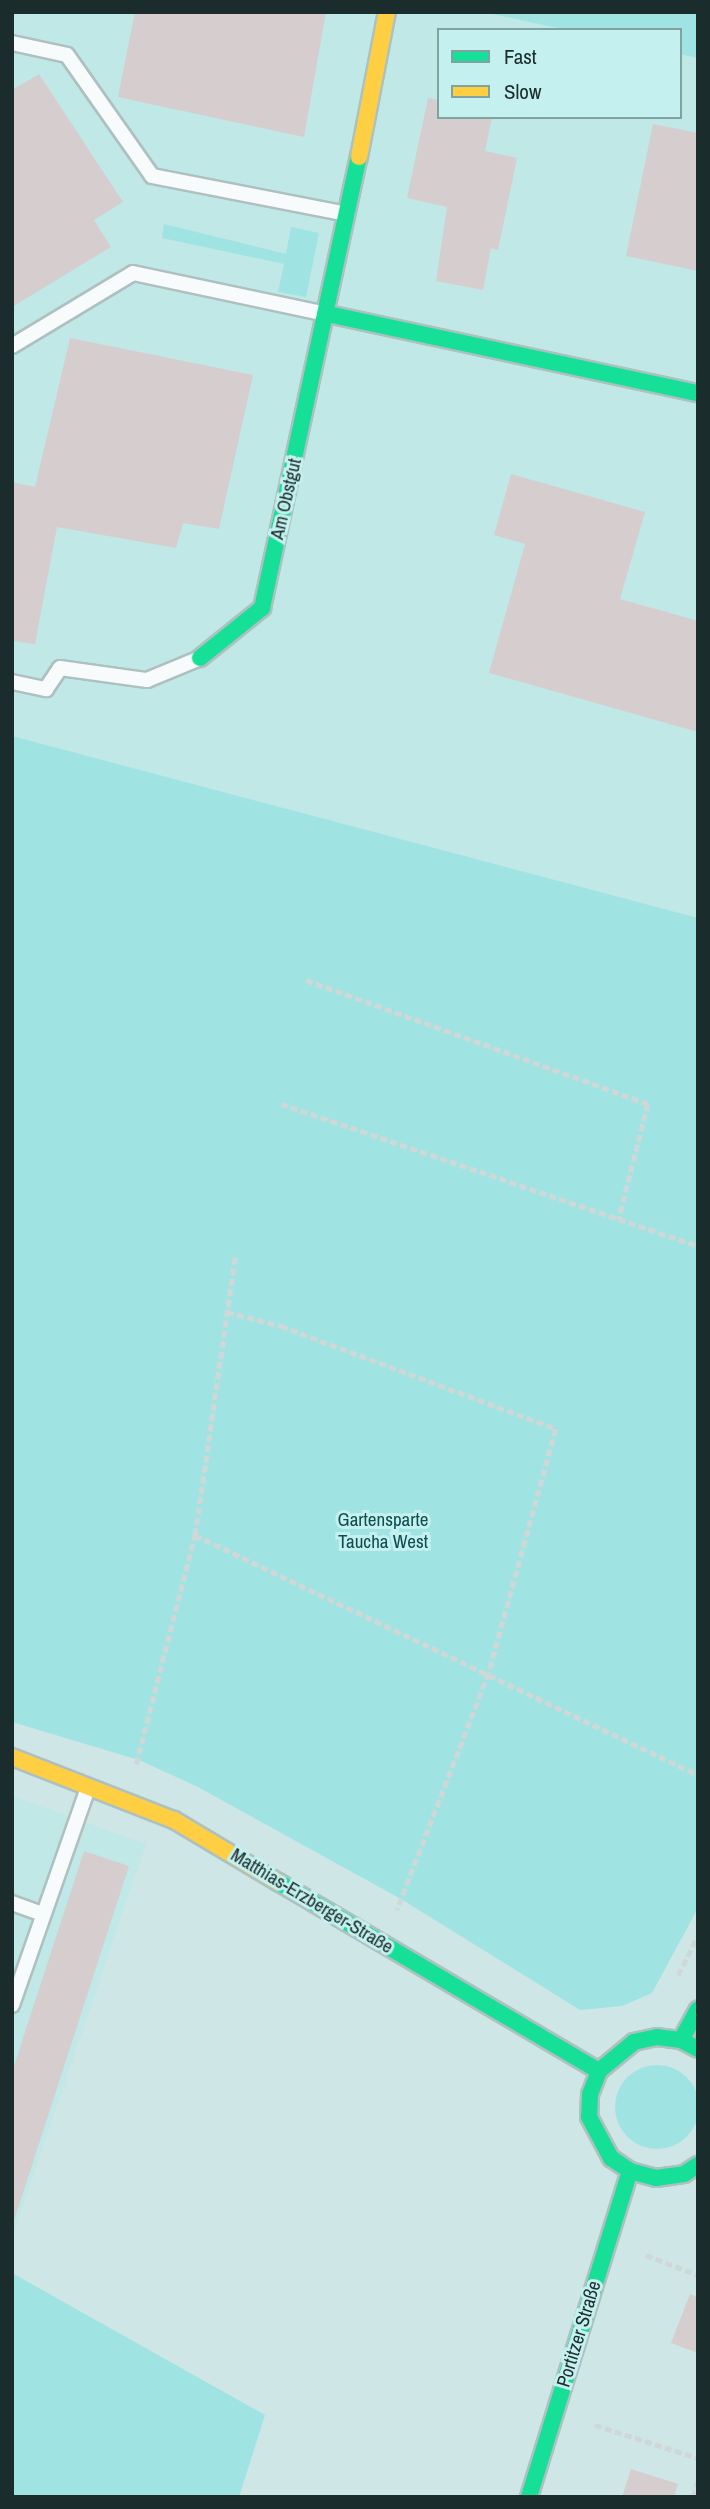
<!DOCTYPE html>
<html>
<head>
<meta charset="utf-8">
<style>
  body { margin:0 }
  #map { position:relative; width:710px; height:2509px; overflow:hidden; background:#cee6e5; font-family:"Archivo Narrow",sans-serif }
  div>[style] { position:absolute }
  .built>* { inset:0; background:#bfe8e7 }
  .green>* { inset:0; background:#a0e3e3 }
  .round { border-radius:50% }
  .building>* { inset:0; background:#d6cece }
  .path>* { height:4.5px; margin-top:-2.25px; transform-origin:0; background:repeating-linear-gradient(90deg,#d0d7d7 0 7px,transparent 0 10.5px) }
  .roads { filter:drop-shadow(2px 0 #aec0c0) drop-shadow(-2px 0 #aec0c0) drop-shadow(0 2px #aec0c0) drop-shadow(0 -2px #aec0c0) }
  .lane>* { height:14px; margin:-7px; padding:0 7px; transform-origin:7px; border-radius:7px; background:#f8fbfb }
  .fast>* { height:16px; margin:-8px; padding:0 8px; transform-origin:8px; border-radius:8px; background:#16e098 }
  .slow>* { height:16px; margin:-8px; padding:0 8px; transform-origin:8px; border-radius:8px; background:#ffcf43 }
  span { translate:-50% -50%; white-space:nowrap; text-align:center; line-height:1.15; -webkit-text-stroke:6px #c4f0ef; paint-order:stroke }
  .street-label { font-size:19px; color:#1b2c2c }
  .park-label { font-size:19px; color:#0f4e4f }
  .frame { position:absolute; inset:0; border:14px solid #1b2c2c; pointer-events:none }
  .legend { position:absolute; left:437px; top:28px; width:245px; height:91px; box-sizing:border-box; background:#c4f0ef; border:2px solid #80a2a1; margin:0; padding:9px 12px; list-style:none; font-size:21px; color:#1b2c2c }
  .legend li { display:flex; align-items:center; gap:14px; height:35px }
  .legend b { width:35px; border:2px solid #80a2a1 }
</style>
</head>
<body>
<div id="map">
  <div class="built">
    <div style="clip-path:polygon(12px 12px,483px 12px,567px 30px,439px 30px,439px 117px,680px 117px,680px 54px,698px 58px,698px 918px,12px 736px)"></div>
    <div style="clip-path:polygon(12px 1796px,146px 1844px,12px 2237px)"></div>
  </div>
  <div class="green">
    <div style="clip-path:polygon(483px 12px,698px 12px,698px 58px,680px 54px,680px 30px,567px 30px)"></div>
    <div style="clip-path:polygon(164px 224px,286px 254px,291px 227px,319px 233px,306px 297px,278px 292px,284px 264px,162px 238px)"></div>
    <div style="clip-path:polygon(12px 736px,698px 918px,698px 1908px,652px 1993px,622px 2006px,580px 2010px,401px 1899px,198px 1787px,139px 1760px,12px 1722px)"></div>
    <div class="round" style="left:615px;top:2065px;width:84px;height:84px"></div>
    <div style="clip-path:polygon(12px 2273px,265px 2415px,239px 2497px,12px 2497px)"></div>
  </div>
  <div class="building">
    <div style="clip-path:polygon(135px 12px,326px 12px,304px 137px,118px 97px)"></div>
    <div style="clip-path:polygon(39px 74px,123px 202px,94px 220px,111px 247px,12px 307px,12px 90px)"></div>
    <div style="clip-path:polygon(428px 98px,439px 100px,439px 117px,492px 117px,485px 151px,517px 158px,498px 250px,491px 248px,483px 290px,436px 281px,447px 207px,407px 198px)"></div>
    <div style="clip-path:polygon(653px 124px,698px 133px,698px 271px,626px 256px)"></div>
    <div style="clip-path:polygon(70px 338px,253px 375px,219px 529px,183px 523px,176px 548px,57px 527px,35px 644px,12px 641px,12px 482px,35px 487px)"></div>
    <div style="clip-path:polygon(511px 474px,645px 512px,620px 599px,698px 621px,698px 732px,489px 673px,525px 544px,494px 535px)"></div>
    <div style="clip-path:polygon(84px 1851px,129px 1866px,12px 2227px,12px 2072px)"></div>
    <div style="clip-path:polygon(690px 2294px,698px 2297px,698px 2353px,671px 2343px)"></div>
    <div style="clip-path:polygon(631px 2469px,678px 2484px,674px 2497px,622px 2497px)"></div>
  </div>
  <div class="path">
    <div style="left:306px;top:980px;width:364px;rotate:19.9deg"></div>
    <div style="left:648px;top:1104px;width:119px;rotate:104.2deg"></div>
    <div style="left:281px;top:1104px;width:441px;rotate:18.8deg"></div>
    <div style="left:227px;top:1312px;width:56px;rotate:14.5deg"></div>
    <div style="left:281px;top:1326px;width:294px;rotate:20.5deg"></div>
    <div style="left:556px;top:1429px;width:253px;rotate:105.4deg"></div>
    <div style="left:489px;top:1673px;width:254px;rotate:111.2deg"></div>
    <div style="left:195px;top:1535px;width:557px;rotate:25.51deg"></div>
    <div style="left:136px;top:1764px;width:236px;rotate:-75.6deg"></div>
    <div style="left:195px;top:1535px;width:282px;rotate:-81.8deg"></div>
    <div style="left:678px;top:1975px;width:45px;rotate:-63.4deg"></div>
    <div style="left:646px;top:2255px;width:56px;rotate:21deg"></div>
    <div style="left:595px;top:2425px;width:108px;rotate:17.8deg"></div>
    <div style="left:693px;top:2497px;width:17px;rotate:-73deg"></div>
  </div>
  <div class="roads">
    <div class="lane">
      <div style="left:12px;top:43px;width:56px;rotate:12.3deg"></div>
      <div style="left:67px;top:55px;width:148px;rotate:54.9deg"></div>
      <div style="left:152px;top:176px;width:199px;rotate:11deg"></div>
      <div style="left:12px;top:346px;width:141px;rotate:-31.1deg"></div>
      <div style="left:133px;top:273px;width:197px;rotate:12deg"></div>
      <div style="left:12px;top:682px;width:35px;rotate:12deg"></div>
      <div style="left:46px;top:689px;width:25px;rotate:-56deg"></div>
      <div style="left:60px;top:668px;width:88px;rotate:7.9deg"></div>
      <div style="left:147px;top:680px;width:57px;rotate:-22.5deg"></div>
      <div style="left:12px;top:1903px;width:33px;rotate:20deg"></div>
      <div style="left:12px;top:2005px;width:230px;rotate:-70.7deg"></div>
    </div>
    <div class="fast">
      <div style="left:328px;top:314px;width:378px;rotate:12.1deg"></div>
      <div style="left:200px;top:658px;width:80px;rotate:-38.9deg"></div>
      <div style="left:262px;top:608px;width:461px;rotate:-77.9deg"></div>
      <div style="left:278px;top:1882px;width:373px;rotate:30.5deg"></div>
      <div style="left:681px;top:2040px;width:35px;rotate:-61deg"></div>
      <div style="left:698px;top:2049px;width:19px;rotate:-152deg"></div>
      <div style="left:681px;top:2040px;width:24px;rotate:-173deg"></div>
      <div style="left:657px;top:2037px;width:24px;rotate:168deg"></div>
      <div style="left:634px;top:2042px;width:45px;rotate:140.4deg"></div>
      <div style="left:599px;top:2071px;width:25px;rotate:111deg"></div>
      <div style="left:590px;top:2094px;width:23px;rotate:92deg"></div>
      <div style="left:589px;top:2117px;width:47px;rotate:61.8deg"></div>
      <div style="left:611px;top:2158px;width:23px;rotate:34deg"></div>
      <div style="left:630px;top:2171px;width:27px;rotate:15deg"></div>
      <div style="left:656px;top:2178px;width:28px;rotate:-8deg"></div>
      <div style="left:684px;top:2174px;width:17px;rotate:-33deg"></div>
      <div style="left:529px;top:2497px;width:341px;rotate:-72.8deg"></div>
    </div>
    <div class="slow">
      <div style="left:359px;top:157px;width:148px;rotate:-79.1deg"></div>
      <div style="left:12px;top:1757px;width:174px;rotate:21.3deg"></div>
      <div style="left:174px;top:1820px;width:121px;rotate:30.8deg"></div>
    </div>
  </div>
  <div class="street-label">
    <span style="left:286px;top:499px;rotate:-77deg">Am Obstgut</span>
    <span style="left:312px;top:1901px;rotate:31deg">Matthias-Erzberger-Straße</span>
    <span style="left:579px;top:2334px;rotate:-73deg">Portitzer Straße</span>
  </div>
  <div class="park-label">
    <span style="left:383px;top:1531px">Gartensparte<br>Taucha West</span>
  </div>
  <div class="frame"></div>
  <ul class="legend">
  <li><b style="height:9px;background:#16e098"></b>Fast</li>
  <li><b style="height:9px;background:#ffcf43"></b>Slow</li>
  </ul>
</div>
</body>
</html>
